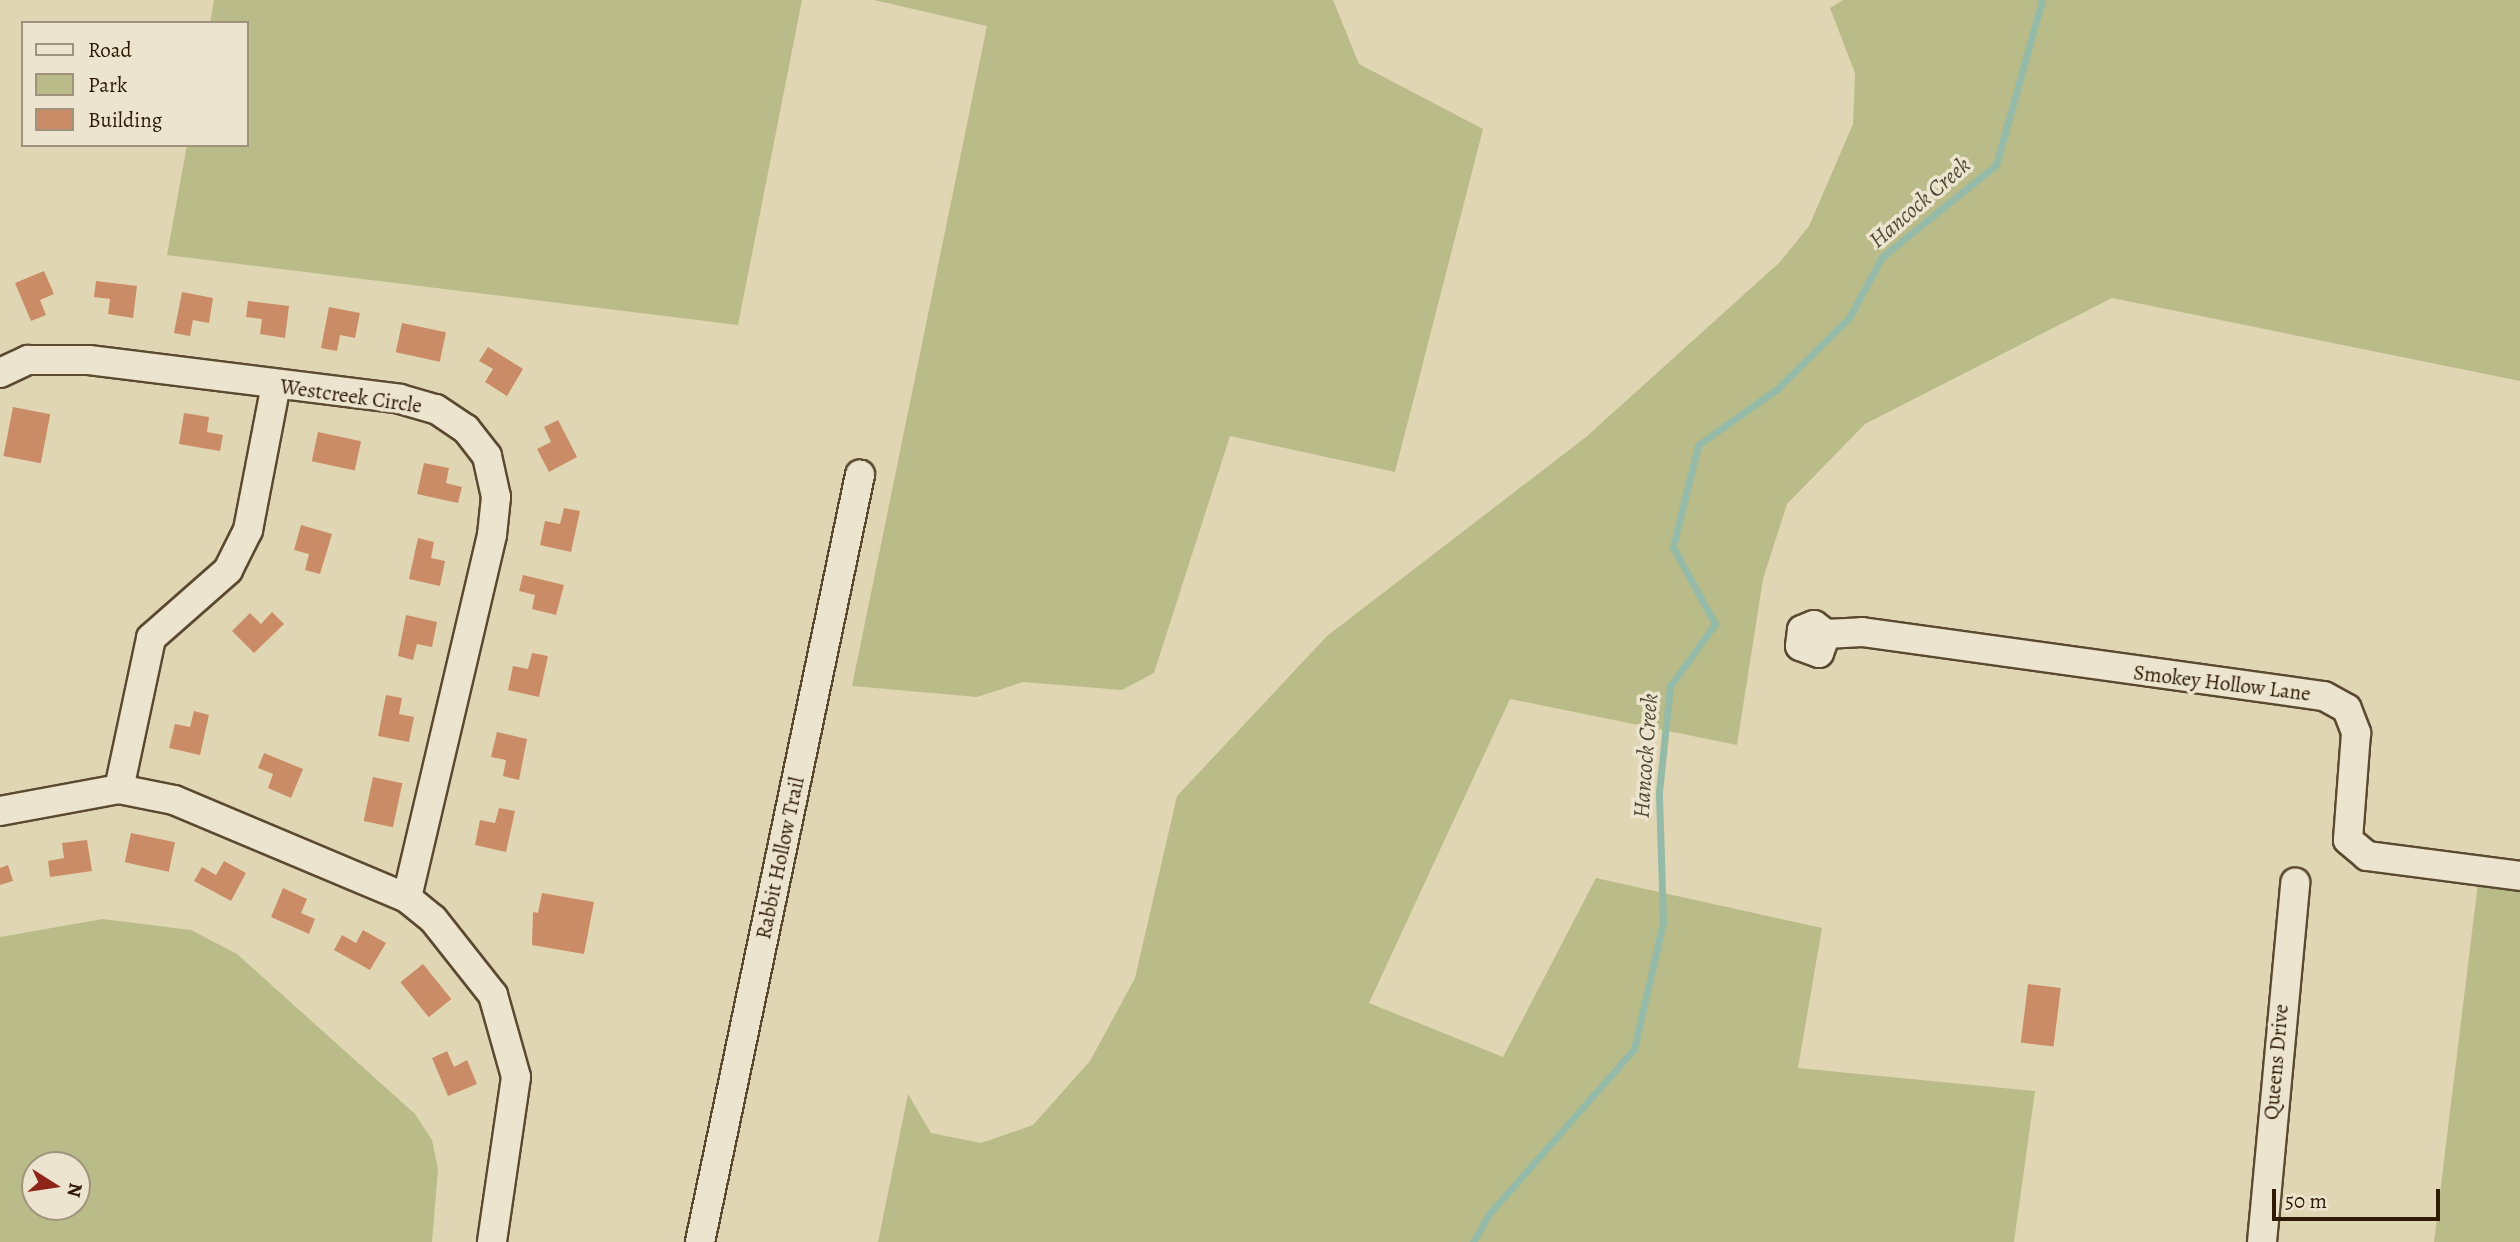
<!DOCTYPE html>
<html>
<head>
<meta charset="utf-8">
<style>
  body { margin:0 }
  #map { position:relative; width:2520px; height:1242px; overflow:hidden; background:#e1d6b3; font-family:Alegreya,serif }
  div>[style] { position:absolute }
  .green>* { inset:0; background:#b9bc88 }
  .stream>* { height:7px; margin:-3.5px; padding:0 3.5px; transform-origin:3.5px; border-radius:3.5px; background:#95baa7 }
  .building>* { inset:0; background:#ca8c67; transform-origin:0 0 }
  .roads { filter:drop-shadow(2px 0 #5b4930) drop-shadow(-2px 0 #5b4930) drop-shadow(0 2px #5b4930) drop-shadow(0 -2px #5b4930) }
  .minor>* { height:28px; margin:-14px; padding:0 14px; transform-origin:14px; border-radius:14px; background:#ece4ce }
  span { translate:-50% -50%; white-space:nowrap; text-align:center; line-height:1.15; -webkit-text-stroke:7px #ece4ce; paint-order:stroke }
  .street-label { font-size:21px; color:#2e1a05 }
  .water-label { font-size:23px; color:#4d4a36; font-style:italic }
  .legend { position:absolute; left:21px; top:21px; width:228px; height:126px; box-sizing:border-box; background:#ece4ce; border:2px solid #a0937e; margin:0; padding:9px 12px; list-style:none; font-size:21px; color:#2e1a05 }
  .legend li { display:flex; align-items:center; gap:14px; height:35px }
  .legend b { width:35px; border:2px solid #a0937e }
  .north { position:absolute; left:21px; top:1151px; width:70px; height:70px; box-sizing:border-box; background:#ece4ce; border:2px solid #a0937e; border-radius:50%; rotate:102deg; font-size:19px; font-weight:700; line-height:28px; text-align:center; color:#2e1a05 }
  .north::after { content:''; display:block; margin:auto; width:24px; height:32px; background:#8f2418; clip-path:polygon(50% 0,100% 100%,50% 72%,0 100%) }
  .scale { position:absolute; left:2272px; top:1189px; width:168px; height:32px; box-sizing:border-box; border:4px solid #2e1a05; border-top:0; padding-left:9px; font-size:21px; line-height:24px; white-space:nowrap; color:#2e1a05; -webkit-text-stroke:5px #ece4ce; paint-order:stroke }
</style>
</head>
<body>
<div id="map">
  <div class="green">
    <div style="clip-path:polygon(214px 0,802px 0,738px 325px,167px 255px,187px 145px,247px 145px,247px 23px,210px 23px)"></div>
    <div style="clip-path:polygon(874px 0,1333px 0,1359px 64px,1483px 129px,1395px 472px,1230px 436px,1154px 673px,1122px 690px,1023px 682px,977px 697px,852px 686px,987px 26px)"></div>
    <div style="clip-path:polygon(1843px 0,2520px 0,2520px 381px,2112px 298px,1865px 424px,1787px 504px,1763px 579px,1737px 745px,1510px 699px,1369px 1003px,1503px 1057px,1596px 878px,1822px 928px,1798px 1068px,2035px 1091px,2014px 1242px,878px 1242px,908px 1094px,931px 1133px,981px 1143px,1033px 1125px,1090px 1061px,1135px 978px,1177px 796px,1327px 636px,1586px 437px,1780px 262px,1809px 226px,1853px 124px,1855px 73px,1830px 8px)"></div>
    <div style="clip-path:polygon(2478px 883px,2520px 889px,2520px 1242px,2434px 1242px)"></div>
    <div style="clip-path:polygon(evenodd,103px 919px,191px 930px,237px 954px,415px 1114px,432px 1140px,438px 1169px,432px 1242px,0 1242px,0 937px,103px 919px,35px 1165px,77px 1165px,77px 1207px,35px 1207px,35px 1165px)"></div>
  </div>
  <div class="stream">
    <div style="left:1473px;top:1242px;width:32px;rotate:-60deg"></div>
    <div style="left:1489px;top:1214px;width:220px;rotate:-48.7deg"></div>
    <div style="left:1634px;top:1049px;width:130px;rotate:-77.1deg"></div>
    <div style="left:1663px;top:922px;width:130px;rotate:-91.8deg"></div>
    <div style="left:1659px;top:792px;width:107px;rotate:-84.1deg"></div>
    <div style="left:1670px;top:686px;width:77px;rotate:-54deg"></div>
    <div style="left:1715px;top:624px;width:88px;rotate:-118.6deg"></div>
    <div style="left:1673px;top:547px;width:105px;rotate:-76.2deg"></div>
    <div style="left:1698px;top:445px;width:97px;rotate:-35.3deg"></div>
    <div style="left:1777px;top:389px;width:101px;rotate:-44.6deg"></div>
    <div style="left:1849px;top:318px;width:69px;rotate:-61.6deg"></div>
    <div style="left:1882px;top:257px;width:146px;rotate:-38.9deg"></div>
    <div style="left:1996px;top:165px;width:171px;rotate:-74.4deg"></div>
  </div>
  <div class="building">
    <div style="clip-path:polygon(44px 271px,54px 294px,40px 300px,46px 315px,31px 321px,15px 283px)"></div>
    <div style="clip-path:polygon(96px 281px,137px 286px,133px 318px,108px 314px,110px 299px,94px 297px)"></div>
    <div style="clip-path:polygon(182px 292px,213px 298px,209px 323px,193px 320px,190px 336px,174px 333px)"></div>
    <div style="clip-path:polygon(248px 301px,289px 306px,285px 338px,260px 334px,262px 319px,246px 317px)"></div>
    <div style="clip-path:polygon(329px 307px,360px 313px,355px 338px,340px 335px,337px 351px,321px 348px)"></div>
    <div style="left:402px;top:323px;width:45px;height:30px;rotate:12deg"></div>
    <div style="clip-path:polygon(488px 347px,523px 369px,507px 396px,485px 382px,493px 369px,479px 361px)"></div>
    <div style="left:13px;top:407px;width:38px;height:50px;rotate:11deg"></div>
    <div style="clip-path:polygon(184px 413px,209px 417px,207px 432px,223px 435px,220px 451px,179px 444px)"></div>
    <div style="clip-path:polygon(558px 420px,577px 457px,549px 472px,537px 449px,551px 442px,544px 427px)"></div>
    <div style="left:318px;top:432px;width:44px;height:30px;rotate:12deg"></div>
    <div style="clip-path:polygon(424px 463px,449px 468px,446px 483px,462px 487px,458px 503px,417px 494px)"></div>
    <div style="clip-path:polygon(564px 508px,580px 511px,571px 552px,540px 545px,545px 521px,560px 524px)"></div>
    <div style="clip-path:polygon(301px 525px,332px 534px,320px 574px,305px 570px,309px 554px,294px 550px)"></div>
    <div style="clip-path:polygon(418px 538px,434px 542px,431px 558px,445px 561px,440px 586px,409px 579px)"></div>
    <div style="clip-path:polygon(523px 575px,564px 585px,556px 615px,532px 609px,535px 595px,519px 591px)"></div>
    <div style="clip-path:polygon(272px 612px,284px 624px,254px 653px,232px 631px,250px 613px,261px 624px)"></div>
    <div style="clip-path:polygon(406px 615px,437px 622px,432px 647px,417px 644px,413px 660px,398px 656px)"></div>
    <div style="clip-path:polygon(532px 653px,548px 656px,539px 697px,508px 690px,513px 666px,528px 669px)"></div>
    <div style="clip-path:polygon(386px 695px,402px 698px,399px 714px,414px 717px,409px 742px,378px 736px)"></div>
    <div style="clip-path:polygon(194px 711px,209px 715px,200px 755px,169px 748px,175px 724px,190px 727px)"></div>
    <div style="clip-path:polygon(497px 732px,527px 739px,519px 780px,503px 776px,506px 760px,491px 757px)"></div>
    <div style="clip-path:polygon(264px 753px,303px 769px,291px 798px,268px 788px,273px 774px,258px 768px)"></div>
    <div style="left:373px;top:777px;width:30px;height:45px;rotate:12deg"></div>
    <div style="clip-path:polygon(499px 808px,515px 811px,506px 852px,475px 845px,480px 820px,495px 823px)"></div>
    <div style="left:131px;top:833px;width:45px;height:30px;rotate:12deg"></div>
    <div style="clip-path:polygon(87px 840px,92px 871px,50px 877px,48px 861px,64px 858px,62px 843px)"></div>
    <div style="clip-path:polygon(224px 861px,246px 873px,231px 901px,194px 881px,202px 867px,216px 875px)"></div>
    <div style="clip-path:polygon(8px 865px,13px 881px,0 885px,0 868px)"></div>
    <div style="clip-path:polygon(283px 888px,307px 899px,301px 913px,315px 919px,309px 934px,271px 917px)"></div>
    <div style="clip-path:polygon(542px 893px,594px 902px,584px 954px,532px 945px,533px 912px,538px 913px)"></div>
    <div style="clip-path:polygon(363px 930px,386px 943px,370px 970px,334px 950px,342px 935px,356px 943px)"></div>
    <div style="left:423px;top:964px;width:45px;height:29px;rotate:51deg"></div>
    <div style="left:2028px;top:984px;width:33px;height:59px;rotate:7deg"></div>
    <div style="clip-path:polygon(447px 1051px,454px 1067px,467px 1060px,477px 1084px,448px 1096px,432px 1058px)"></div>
  </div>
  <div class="roads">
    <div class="minor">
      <div style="left:0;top:373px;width:31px;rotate:-25deg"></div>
      <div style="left:28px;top:360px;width:61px"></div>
      <div style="left:89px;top:360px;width:313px;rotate:7.1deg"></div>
      <div style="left:400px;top:399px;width:37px;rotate:16deg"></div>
      <div style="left:436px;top:409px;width:36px;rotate:34deg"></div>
      <div style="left:466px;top:429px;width:34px;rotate:52deg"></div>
      <div style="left:487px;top:456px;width:42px;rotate:77.6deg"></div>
      <div style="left:496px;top:497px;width:38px;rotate:96deg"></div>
      <div style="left:492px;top:535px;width:373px;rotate:103.2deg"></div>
      <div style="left:1826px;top:634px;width:20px;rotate:110deg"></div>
      <div style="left:1819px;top:653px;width:20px;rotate:-160deg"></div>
      <div style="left:1800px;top:646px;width:16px;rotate:-83deg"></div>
      <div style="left:1802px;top:630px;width:13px;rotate:-23deg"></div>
      <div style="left:1814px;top:625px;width:15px;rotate:37deg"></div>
      <div style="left:1826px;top:634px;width:36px;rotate:-3deg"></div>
      <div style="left:1862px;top:632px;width:466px;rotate:7.9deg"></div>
      <div style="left:2324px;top:696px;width:26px;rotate:29deg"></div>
      <div style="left:2347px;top:709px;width:26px;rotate:69deg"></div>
      <div style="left:2356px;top:733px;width:107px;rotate:94.3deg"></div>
      <div style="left:2348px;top:840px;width:25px;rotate:40deg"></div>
      <div style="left:2367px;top:856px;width:154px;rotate:7.4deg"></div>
      <div style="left:119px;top:789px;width:154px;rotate:-78deg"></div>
      <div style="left:151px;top:638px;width:103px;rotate:-41.4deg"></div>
      <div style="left:228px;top:570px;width:45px;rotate:-63.4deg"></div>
      <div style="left:248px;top:530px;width:148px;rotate:-79.1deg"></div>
      <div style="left:0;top:811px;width:121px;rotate:-10.5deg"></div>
      <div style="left:119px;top:789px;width:56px;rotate:11.3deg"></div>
      <div style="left:174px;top:800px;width:253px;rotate:22.8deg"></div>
      <div style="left:407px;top:898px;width:33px;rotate:39deg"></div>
      <div style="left:433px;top:919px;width:97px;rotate:51.7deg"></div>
      <div style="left:493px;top:995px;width:85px;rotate:74.3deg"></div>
      <div style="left:516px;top:1077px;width:167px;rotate:98.3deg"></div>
      <div style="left:700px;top:1242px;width:784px;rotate:-78.22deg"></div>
      <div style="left:2262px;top:1242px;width:361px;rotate:-84.7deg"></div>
    </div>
  </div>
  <div class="street-label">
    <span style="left:351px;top:396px;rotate:8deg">Westcreek Circle</span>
    <span style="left:2222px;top:683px;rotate:7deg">Smokey Hollow Lane</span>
    <span style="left:780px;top:858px;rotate:-78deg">Rabbit Hollow Trail</span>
    <span style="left:2276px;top:1062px;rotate:-85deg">Queens Drive</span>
  </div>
  <div class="water-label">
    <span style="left:1920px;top:203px;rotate:-41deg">Hancock Creek</span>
    <span style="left:1646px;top:756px;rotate:-86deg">Hancock Creek</span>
  </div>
  <ul class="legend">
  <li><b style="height:9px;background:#ece4ce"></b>Road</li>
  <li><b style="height:19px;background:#b9bc88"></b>Park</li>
  <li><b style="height:19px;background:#ca8c67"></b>Building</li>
  </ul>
  <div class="north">N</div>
  <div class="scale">50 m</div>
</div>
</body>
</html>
